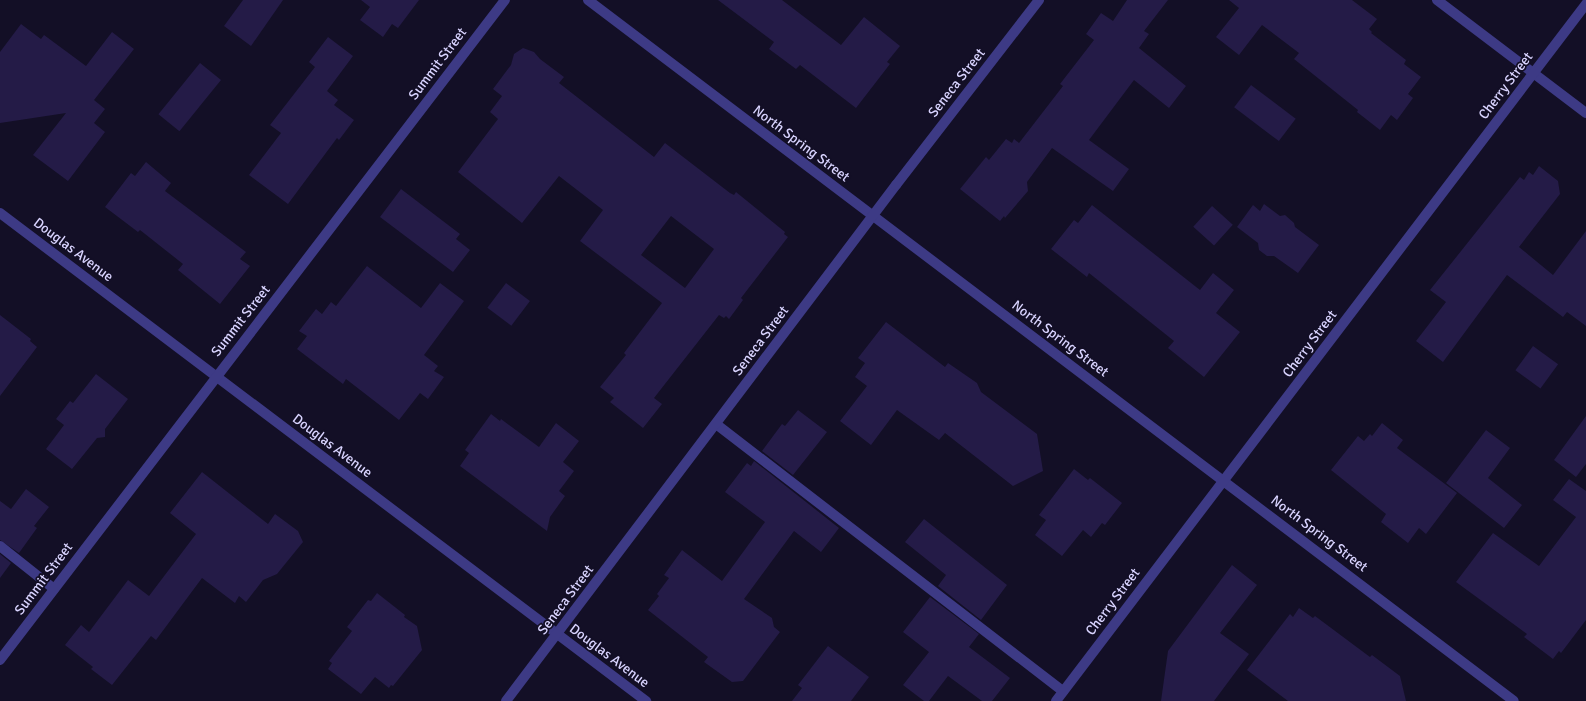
<!DOCTYPE html>
<html>
<head>
<meta charset="utf-8">
<style>
  body { margin:0 }
  #map { position:relative; width:1586px; height:701px; overflow:hidden; background:#130f26; font-family:Signika,sans-serif }
  div>[style] { position:absolute }
  .building>* { inset:0; background:#241b47; transform-origin:0 0 }
  .service>* { height:10px; margin:-5px; padding:0 5px; transform-origin:5px; border-radius:5px; background:#3d3a85 }
  .minor>* { height:10px; margin:-5px; padding:0 5px; transform-origin:5px; border-radius:5px; background:#3d3a85 }
  span { translate:-50% -50%; white-space:nowrap; text-align:center; line-height:1.15; -webkit-text-stroke:3.5px #130f26; paint-order:stroke }
  .street-label { font-size:14px; color:#d9d4ff }
</style>
</head>
<body>
<div id="map">
  <div class="building">
    <div style="clip-path:polygon(243px 0,283px 0,251px 46px,224px 26px)"></div>
    <div style="clip-path:polygon(361px 0,419px 0,398px 28px,392px 24px,383px 37px,360px 20px,370px 7px)"></div>
    <div style="clip-path:polygon(718px 0,782px 0,841px 45px,864px 17px,900px 46px,887px 62px,890px 64px,856px 108px,800px 65px,796px 69px,769px 49px,774px 42px)"></div>
    <div style="clip-path:polygon(1127px 0,1168px 0,1144px 31px,1149px 34px,1139px 48px,1186px 86px,1169px 108px,1134px 80px,1089px 140px,1129px 169px,1113px 191px,1052px 148px,1027px 182px,1028px 191px,1005px 218px,1004px 216px,1000px 221px,960px 189px,986px 157px,989px 160px,1006px 139px,1012px 143px,1014px 139px,1019px 143px,1063px 86px,1060px 84px,1094px 40px,1086px 34px,1101px 13px,1113px 21px)"></div>
    <div style="clip-path:polygon(1229px 0,1352px 0,1377px 19px,1369px 29px,1372px 32px,1371px 33px,1406px 60px,1404px 64px,1421px 77px,1408px 94px,1413px 98px,1397px 120px,1391px 115px,1380px 130px,1357px 112px,1358px 110px,1294px 59px,1299px 53px,1262px 25px,1239px 55px,1216px 37px,1239px 8px)"></div>
    <div style="clip-path:polygon(21px 24px,41px 39px,44px 35px,86px 66px,112px 32px,134px 49px,94px 100px,105px 109px,94px 123px,105px 132px,68px 181px,33px 155px,66px 113px,0 123px,0 52px)"></div>
    <div style="clip-path:polygon(328px 37px,353px 56px,327px 91px,338px 100px,334px 105px,354px 120px,339px 140px,337px 138px,288px 204px,249px 175px,281px 133px,270px 125px,315px 67px,309px 62px)"></div>
    <div style="clip-path:polygon(evenodd,523px 48px,534px 52px,540px 59px,564px 77px,559px 83px,654px 157px,665px 143px,730px 193px,734px 195px,736px 192px,785px 232px,784px 234px,788px 237px,741px 298px,743px 300px,729px 319px,726px 316px,724px 318px,719px 315px,654px 398px,662px 404px,643px 428px,610px 402px,614px 398px,600px 387px,626px 355px,624px 353px,662px 303px,580px 241px,603px 210px,559px 176px,522px 223px,458px 172px,498px 119px,490px 112px,502px 96px,493px 89px,511px 65px,514px 54px,523px 48px,671px 216px,714px 249px,685px 288px,641px 255px,671px 216px)"></div>
    <div style="left:200px;top:63px;width:27px;height:66px;rotate:39deg"></div>
    <div style="left:1251px;top:85px;width:56px;height:28px;rotate:37deg"></div>
    <div style="clip-path:polygon(146px 162px,171px 183px,165px 191px,246px 252px,240px 259px,250px 266px,220px 304px,178px 270px,183px 264px,140px 230px,138px 232px,105px 207px,131px 173px,135px 176px)"></div>
    <div style="clip-path:polygon(1539px 166px,1558px 181px,1560px 194px,1519px 247px,1553px 275px,1586px 231px,1586px 326px,1567px 312px,1563px 317px,1507px 275px,1443px 362px,1416px 341px,1446px 302px,1430px 290px,1520px 177px,1524px 180px,1529px 172px,1533px 175px)"></div>
    <div style="clip-path:polygon(401px 189px,460px 234px,456px 239px,470px 250px,453px 272px,380px 217px)"></div>
    <div style="clip-path:polygon(1264px 204px,1280px 216px,1285px 215px,1294px 223px,1295px 227px,1319px 245px,1298px 273px,1274px 256px,1267px 256px,1259px 250px,1258px 243px,1237px 227px,1253px 205px,1260px 211px)"></div>
    <div style="clip-path:polygon(1092px 205px,1200px 290px,1213px 273px,1234px 290px,1216px 313px,1240px 332px,1204px 377px,1168px 348px,1174px 341px,1089px 273px,1087px 277px,1051px 249px,1074px 220px,1078px 223px)"></div>
    <div style="left:1212px;top:206px;width:28px;height:28px;rotate:42deg"></div>
    <div style="clip-path:polygon(367px 266px,421px 308px,440px 283px,464px 301px,424px 355px,438px 366px,434px 371px,444px 377px,428px 399px,420px 393px,399px 420px,346px 379px,343px 384px,297px 349px,307px 336px,299px 331px,316px 309px,322px 314px,331px 302px,336px 306px)"></div>
    <div style="left:506px;top:283px;width:30px;height:31px;rotate:37deg"></div>
    <div style="clip-path:polygon(0 315px,31px 339px,30px 341px,37px 347px,0 396px)"></div>
    <div style="clip-path:polygon(886px 322px,945px 367px,948px 363px,977px 383px,981px 392px,1037px 434px,1043px 471px,1013px 486px,945px 433px,939px 440px,897px 410px,871px 445px,840px 421px,867px 386px,855px 377px,865px 363px,858px 358px)"></div>
    <div style="left:1533px;top:346px;width:31px;height:30px;rotate:36deg"></div>
    <div style="clip-path:polygon(96px 374px,128px 399px,105px 429px,105px 437px,97px 438px,72px 469px,46px 449px,64px 425px,56px 419px,70px 401px,73px 403px)"></div>
    <div style="clip-path:polygon(798px 410px,827px 432px,793px 475px,762px 451px,782px 424px,785px 426px)"></div>
    <div style="clip-path:polygon(491px 414px,500px 421px,501px 419px,539px 447px,556px 423px,579px 441px,563px 462px,574px 471px,559px 491px,565px 496px,550px 517px,547px 531px,460px 466px,469px 453px,465px 450px)"></div>
    <div style="clip-path:polygon(1586px 416px,1586px 464px,1576px 477px,1554px 460px)"></div>
    <div style="clip-path:polygon(1382px 423px,1403px 440px,1397px 448px,1457px 493px,1426px 534px,1419px 528px,1408px 543px,1381px 522px,1386px 514px,1331px 470px,1358px 436px,1364px 441px,1370px 434px,1372px 436px)"></div>
    <div style="clip-path:polygon(1486px 430px,1510px 448px,1488px 478px,1522px 505px,1504px 528px,1446px 483px)"></div>
    <div style="clip-path:polygon(754px 461px,839px 528px,821px 552px,794px 531px,744px 599px,772px 618px,774px 627px,780px 632px,743px 681px,732px 682px,704px 662px,708px 657px,648px 610px,659px 596px,657px 594px,669px 578px,664px 575px,682px 550px,722px 581px,765px 522px,725px 492px,747px 463px,751px 466px)"></div>
    <div style="clip-path:polygon(1074px 469px,1088px 480px,1090px 478px,1122px 503px,1105px 525px,1102px 523px,1091px 537px,1083px 530px,1062px 556px,1035px 535px,1046px 520px,1039px 515px)"></div>
    <div style="clip-path:polygon(202px 472px,268px 524px,275px 514px,298px 531px,303px 542px,277px 574px,263px 580px,246px 602px,239px 596px,235px 603px,202px 578px,156px 640px,151px 636px,112px 685px,91px 669px,93px 667px,65px 645px,81px 625px,89px 632px,128px 580px,149px 596px,196px 534px,170px 513px)"></div>
    <div style="clip-path:polygon(1569px 479px,1586px 491px,1586px 620px,1561px 653px,1559px 651px,1553px 659px,1524px 637px,1527px 634px,1456px 582px,1493px 533px,1539px 566px,1576px 517px,1553px 500px)"></div>
    <div style="clip-path:polygon(26px 489px,49px 507px,34px 526px,37px 528px,19px 553px,0 540px,0 501px,11px 509px)"></div>
    <div style="clip-path:polygon(924px 519px,1007px 585px,981px 620px,938px 586px,946px 575px,905px 542px)"></div>
    <div style="clip-path:polygon(0 554px,11px 563px,0 578px)"></div>
    <div style="clip-path:polygon(1232px 565px,1257px 585px,1220px 633px,1249px 654px,1214px 701px,1161px 701px,1168px 651px)"></div>
    <div style="clip-path:polygon(377px 593px,405px 615px,404px 617px,417px 626px,422px 650px,393px 686px,391px 685px,389px 688px,375px 677px,361px 694px,328px 669px,332px 663px,329px 661px,352px 631px,347px 627px,368px 600px,371px 601px)"></div>
    <div style="clip-path:polygon(930px 597px,979px 634px,969px 647px,1010px 678px,992px 701px,982px 701px,948px 676px,929px 701px,924px 701px,903px 685px,929px 652px,903px 632px)"></div>
    <div style="clip-path:polygon(1299px 608px,1313px 618px,1315px 616px,1370px 657px,1372px 655px,1400px 676px,1406px 701px,1288px 701px,1247px 670px,1290px 614px,1293px 617px)"></div>
    <div style="clip-path:polygon(828px 646px,869px 677px,851px 701px,792px 701px,802px 688px,798px 685px)"></div>
  </div>
  <div class="service">
    <div style="left:716px;top:424px;width:438px;rotate:37.6deg"></div>
    <div style="left:0;top:546px;width:69px;rotate:38.5deg"></div>
  </div>
  <div class="minor">
    <div style="left:588px;top:0;width:1161px;rotate:37.13deg"></div>
    <div style="left:1437px;top:0;width:187px;rotate:37.2deg"></div>
    <div style="left:0;top:213px;width:810px;rotate:37.07deg"></div>
    <div style="left:0;top:660px;width:831px;rotate:-52.58deg"></div>
    <div style="left:506px;top:701px;width:647px;rotate:-52.92deg"></div>
    <div style="left:896px;top:185px;width:234px;rotate:-52.3deg"></div>
    <div style="left:1056px;top:701px;width:876px;rotate:-52.75deg"></div>
  </div>
  <div class="street-label">
    <span style="left:438px;top:64px;rotate:-53deg">Summit Street</span>
    <span style="left:957px;top:83px;rotate:-52deg">Seneca Street</span>
    <span style="left:1506px;top:86px;rotate:-53deg">Cherry Street</span>
    <span style="left:801px;top:144px;rotate:37deg">North Spring Street</span>
    <span style="left:73px;top:250px;rotate:37deg">Douglas Avenue</span>
    <span style="left:241px;top:321px;rotate:-52deg">Summit Street</span>
    <span style="left:1060px;top:339px;rotate:37deg">North Spring Street</span>
    <span style="left:761px;top:341px;rotate:-53deg">Seneca Street</span>
    <span style="left:1310px;top:344px;rotate:-53deg">Cherry Street</span>
    <span style="left:332px;top:446px;rotate:37deg">Douglas Avenue</span>
    <span style="left:1319px;top:534px;rotate:37deg">North Spring Street</span>
    <span style="left:44px;top:579px;rotate:-53deg">Summit Street</span>
    <span style="left:566px;top:600px;rotate:-53deg">Seneca Street</span>
    <span style="left:1113px;top:602px;rotate:-53deg">Cherry Street</span>
    <span style="left:609px;top:656px;rotate:37deg">Douglas Avenue</span>
  </div>
</div>
</body>
</html>
